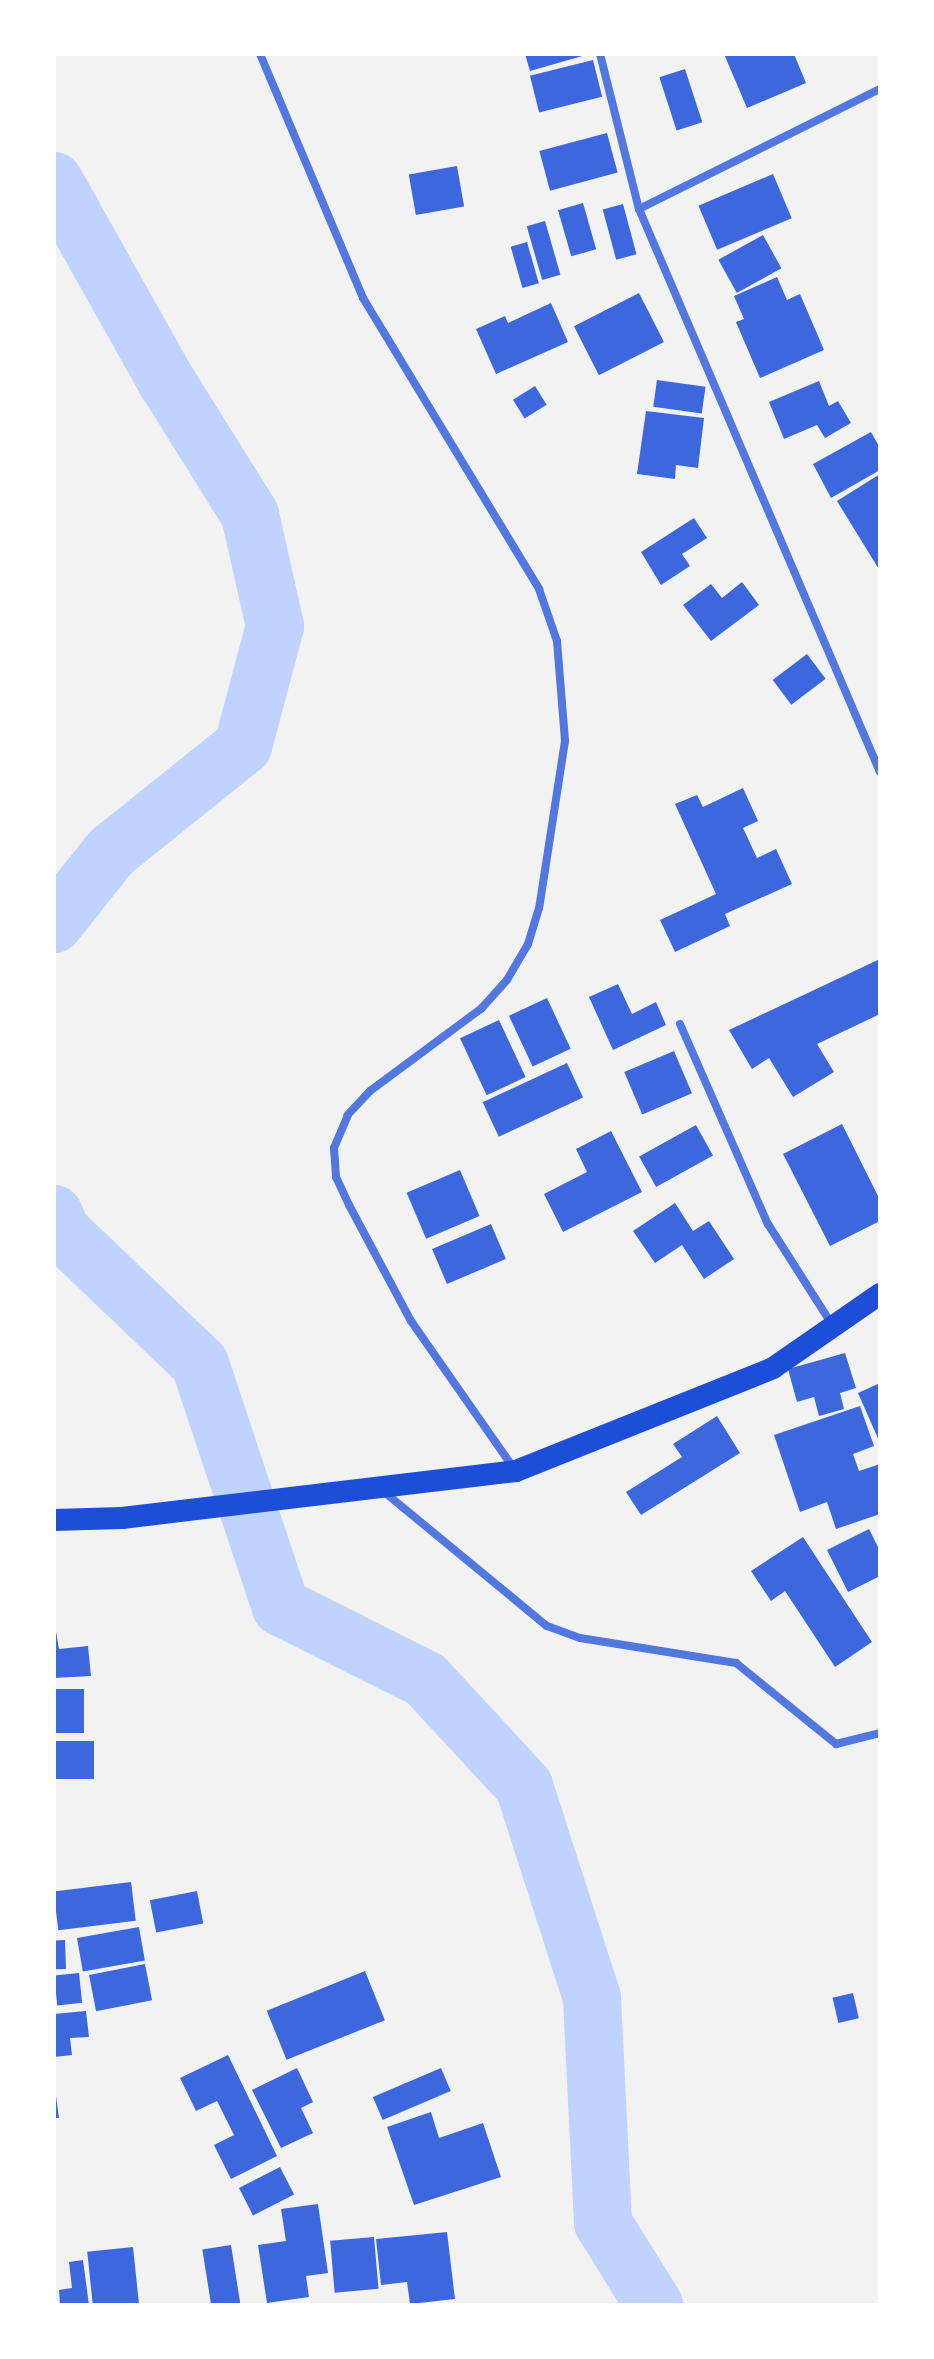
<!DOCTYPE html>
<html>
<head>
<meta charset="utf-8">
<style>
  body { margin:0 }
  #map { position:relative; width:934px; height:2359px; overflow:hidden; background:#f2f2f2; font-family:"Exo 2",sans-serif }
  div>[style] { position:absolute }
  .river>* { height:58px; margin:-29px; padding:0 29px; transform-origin:29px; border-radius:29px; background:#bfd3fe }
  .building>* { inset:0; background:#3d67dc; transform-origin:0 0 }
  .minor>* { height:8px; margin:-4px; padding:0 4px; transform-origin:4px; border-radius:4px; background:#5277de }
  .trunk>* { height:22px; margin:-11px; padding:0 11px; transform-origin:11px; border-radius:11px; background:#1d4ed8 }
  span { translate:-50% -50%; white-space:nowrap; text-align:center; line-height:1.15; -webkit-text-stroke:6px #fff; paint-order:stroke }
  .frame { position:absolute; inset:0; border:56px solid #fff; pointer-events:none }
</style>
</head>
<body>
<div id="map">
  <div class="river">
    <div style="left:54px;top:181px;width:231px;rotate:60.7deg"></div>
    <div style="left:167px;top:382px;width:157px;rotate:58deg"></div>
    <div style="left:250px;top:515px;width:114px;rotate:77.3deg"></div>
    <div style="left:275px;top:626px;width:124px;rotate:104.9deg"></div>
    <div style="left:243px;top:746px;width:169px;rotate:141.2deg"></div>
    <div style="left:111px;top:852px;width:92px;rotate:128.4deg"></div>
    <div style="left:54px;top:1214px;width:18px;rotate:68deg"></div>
    <div style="left:61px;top:1231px;width:192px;rotate:43.7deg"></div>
    <div style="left:200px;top:1364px;width:256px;rotate:71.6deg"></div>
    <div style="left:281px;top:1607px;width:161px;rotate:26.6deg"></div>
    <div style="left:425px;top:1679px;width:146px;rotate:47.2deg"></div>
    <div style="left:524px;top:1786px;width:223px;rotate:72.2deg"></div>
    <div style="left:592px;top:1998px;width:225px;rotate:87.2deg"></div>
    <div style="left:603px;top:2223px;width:97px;rotate:58.1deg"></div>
  </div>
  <div class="building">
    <div style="clip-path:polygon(525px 54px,586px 54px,586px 55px,530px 71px)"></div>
    <div style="clip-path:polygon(724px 54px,794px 54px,806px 83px,747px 108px)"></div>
    <div style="left:593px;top:60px;width:38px;height:65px;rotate:76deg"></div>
    <div style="left:685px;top:69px;width:56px;height:27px;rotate:72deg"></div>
    <div style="left:607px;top:133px;width:41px;height:70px;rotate:75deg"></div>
    <div style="left:457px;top:166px;width:41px;height:49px;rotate:80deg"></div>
    <div style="left:773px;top:174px;width:48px;height:81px;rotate:67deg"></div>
    <div style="left:583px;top:203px;width:48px;height:26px;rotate:74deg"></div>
    <div style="left:623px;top:204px;width:52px;height:21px;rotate:75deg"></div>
    <div style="left:545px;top:221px;width:56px;height:19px;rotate:74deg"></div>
    <div style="left:763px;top:235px;width:38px;height:51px;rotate:61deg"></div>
    <div style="left:527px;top:242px;width:43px;height:17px;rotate:74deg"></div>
    <div style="clip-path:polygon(777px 277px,787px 300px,800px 294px,824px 350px,760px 378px,736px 322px,744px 319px,734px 296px)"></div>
    <div style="left:639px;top:293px;width:55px;height:73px;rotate:63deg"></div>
    <div style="clip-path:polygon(551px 303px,568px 342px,496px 374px,476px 329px,505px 316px,508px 323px)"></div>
    <div style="left:657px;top:380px;width:49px;height:27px;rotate:8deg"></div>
    <div style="clip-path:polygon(819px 381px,829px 406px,838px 401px,851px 423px,825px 438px,817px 425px,784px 439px,769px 402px)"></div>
    <div style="left:535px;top:386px;width:22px;height:26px;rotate:58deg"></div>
    <div style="clip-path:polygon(646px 411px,704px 418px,698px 468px,676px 465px,675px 479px,637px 474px)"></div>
    <div style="clip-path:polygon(871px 432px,880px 448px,880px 470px,831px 498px,813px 464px)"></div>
    <div style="clip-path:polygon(880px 474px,880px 571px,837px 501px)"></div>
    <div style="clip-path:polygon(694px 518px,707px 538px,682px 554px,690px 566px,661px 585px,641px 552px)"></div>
    <div style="clip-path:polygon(742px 582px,759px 605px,711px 641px,683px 605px,711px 584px,722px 598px)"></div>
    <div style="left:807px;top:654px;width:31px;height:43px;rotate:53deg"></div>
    <div style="clip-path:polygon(743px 788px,758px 821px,743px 828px,757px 858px,776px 849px,792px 884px,725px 914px,730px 926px,675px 952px,660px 920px,716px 894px,675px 804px,697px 795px,703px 807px)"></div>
    <div style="clip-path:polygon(880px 959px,880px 1014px,817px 1044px,834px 1072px,793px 1097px,769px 1058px,752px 1069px,729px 1030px)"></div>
    <div style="clip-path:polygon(618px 984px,632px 1014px,656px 1002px,666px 1025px,613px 1050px,589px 997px)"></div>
    <div style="left:547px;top:998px;width:56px;height:42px;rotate:65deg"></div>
    <div style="left:499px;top:1020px;width:63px;height:43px;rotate:65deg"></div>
    <div style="left:674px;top:1051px;width:46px;height:54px;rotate:67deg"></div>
    <div style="left:567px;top:1063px;width:38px;height:93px;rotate:65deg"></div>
    <div style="clip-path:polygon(842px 1124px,880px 1200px,880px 1221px,830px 1246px,783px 1154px)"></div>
    <div style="left:696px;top:1125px;width:35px;height:65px;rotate:61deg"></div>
    <div style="clip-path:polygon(611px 1131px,642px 1192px,563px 1232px,544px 1194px,587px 1172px,576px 1149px)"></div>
    <div style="left:460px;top:1170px;width:50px;height:58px;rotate:67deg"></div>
    <div style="clip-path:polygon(675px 1203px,693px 1231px,709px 1221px,734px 1259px,704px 1279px,682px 1245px,655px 1263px,633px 1231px)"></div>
    <div style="left:491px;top:1224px;width:38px;height:64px;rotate:67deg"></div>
    <div style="clip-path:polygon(845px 1353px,856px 1388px,840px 1393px,844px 1409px,819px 1416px,814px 1397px,797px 1402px,788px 1369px)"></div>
    <div style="clip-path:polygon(880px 1383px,880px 1443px,858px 1393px)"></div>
    <div style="clip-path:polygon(860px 1406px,874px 1446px,853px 1454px,859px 1471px,880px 1464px,880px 1514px,836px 1529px,827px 1502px,800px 1512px,774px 1435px)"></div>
    <div style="clip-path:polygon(717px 1416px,740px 1453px,641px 1515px,626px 1492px,682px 1457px,673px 1444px)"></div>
    <div style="clip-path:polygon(869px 1529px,880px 1551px,880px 1576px,848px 1592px,827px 1550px)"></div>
    <div style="clip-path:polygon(803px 1537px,872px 1642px,835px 1667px,785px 1591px,771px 1601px,751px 1571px)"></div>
    <div style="clip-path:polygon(54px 1620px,59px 1649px,88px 1646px,91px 1676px,54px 1678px)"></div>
    <div style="left:54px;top:1689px;width:30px;height:44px"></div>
    <div style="left:54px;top:1741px;width:40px;height:38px"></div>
    <div style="left:131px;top:1882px;width:39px;height:78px;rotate:83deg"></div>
    <div style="left:197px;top:1891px;width:33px;height:48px;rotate:79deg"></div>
    <div style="left:139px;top:1927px;width:34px;height:63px;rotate:80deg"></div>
    <div style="left:65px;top:1940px;width:29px;height:11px;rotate:88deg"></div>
    <div style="left:145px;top:1964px;width:37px;height:57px;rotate:79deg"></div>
    <div style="left:365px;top:1971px;width:53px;height:106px;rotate:68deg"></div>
    <div style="left:79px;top:1973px;width:30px;height:25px;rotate:84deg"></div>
    <div style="left:853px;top:1993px;width:26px;height:21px;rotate:77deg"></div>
    <div style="clip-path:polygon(86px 2011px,89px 2037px,70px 2038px,72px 2055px,54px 2057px,54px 2014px)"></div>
    <div style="clip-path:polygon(228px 2055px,277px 2156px,231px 2179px,214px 2145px,234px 2135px,217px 2101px,196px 2111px,180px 2078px)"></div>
    <div style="clip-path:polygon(297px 2068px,313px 2102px,301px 2108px,313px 2133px,281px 2148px,252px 2090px)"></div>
    <div style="left:441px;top:2068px;width:25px;height:74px;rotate:67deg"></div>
    <div style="clip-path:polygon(54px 2081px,59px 2118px,54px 2118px)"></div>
    <div style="clip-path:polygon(431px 2112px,439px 2138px,483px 2123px,501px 2177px,414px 2205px,387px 2127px)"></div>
    <div style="left:280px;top:2167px;width:31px;height:46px;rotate:63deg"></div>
    <div style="clip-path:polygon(318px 2204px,328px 2273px,306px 2276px,309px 2297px,267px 2303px,258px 2245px,286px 2241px,281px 2209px)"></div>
    <div style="clip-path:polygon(447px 2232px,455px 2299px,410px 2304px,407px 2282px,381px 2285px,376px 2239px)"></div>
    <div style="left:374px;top:2237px;width:52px;height:44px;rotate:85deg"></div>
    <div style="left:231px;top:2245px;width:59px;height:29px;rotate:81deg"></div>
    <div style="left:133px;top:2247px;width:58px;height:46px;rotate:84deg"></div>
    <div style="clip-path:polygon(83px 2260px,89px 2305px,60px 2305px,59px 2290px,72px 2288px,69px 2262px)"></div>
  </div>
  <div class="minor">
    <div style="left:260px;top:54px;width:265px;rotate:67.1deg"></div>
    <div style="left:363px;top:298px;width:340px;rotate:58.8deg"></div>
    <div style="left:539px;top:589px;width:55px;rotate:70.9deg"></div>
    <div style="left:557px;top:641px;width:100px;rotate:85.4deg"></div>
    <div style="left:565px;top:741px;width:169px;rotate:98.8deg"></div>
    <div style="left:539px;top:908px;width:38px;rotate:107deg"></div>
    <div style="left:528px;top:944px;width:42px;rotate:120.3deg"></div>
    <div style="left:507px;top:980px;width:38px;rotate:132deg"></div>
    <div style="left:482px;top:1008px;width:139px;rotate:143.5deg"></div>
    <div style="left:370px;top:1091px;width:33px;rotate:133deg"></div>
    <div style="left:348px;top:1115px;width:36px;rotate:113deg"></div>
    <div style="left:334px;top:1148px;width:29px;rotate:86deg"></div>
    <div style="left:336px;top:1177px;width:31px;rotate:65deg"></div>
    <div style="left:349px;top:1205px;width:132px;rotate:61.9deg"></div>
    <div style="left:411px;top:1321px;width:182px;rotate:55.1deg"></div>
    <div style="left:600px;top:54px;width:160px;rotate:75.9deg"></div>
    <div style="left:639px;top:209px;width:612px;rotate:66.83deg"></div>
    <div style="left:639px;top:209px;width:269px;rotate:-26.5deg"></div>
    <div style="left:680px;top:1024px;width:219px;rotate:66.3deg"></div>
    <div style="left:768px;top:1224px;width:121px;rotate:57.5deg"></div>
    <div style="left:383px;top:1491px;width:212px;rotate:39.5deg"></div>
    <div style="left:547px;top:1626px;width:35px;rotate:20deg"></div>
    <div style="left:580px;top:1638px;width:158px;rotate:9.1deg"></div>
    <div style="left:736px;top:1663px;width:129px;rotate:39deg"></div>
    <div style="left:836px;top:1744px;width:45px;rotate:-14deg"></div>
  </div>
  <div class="trunk">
    <div style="left:54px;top:1520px;width:68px;rotate:-1.7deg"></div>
    <div style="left:122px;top:1518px;width:397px;rotate:-6.8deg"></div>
    <div style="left:516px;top:1471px;width:277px;rotate:-21.8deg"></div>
    <div style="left:773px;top:1368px;width:130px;rotate:-34.7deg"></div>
  </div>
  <div class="frame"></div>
</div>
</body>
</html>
